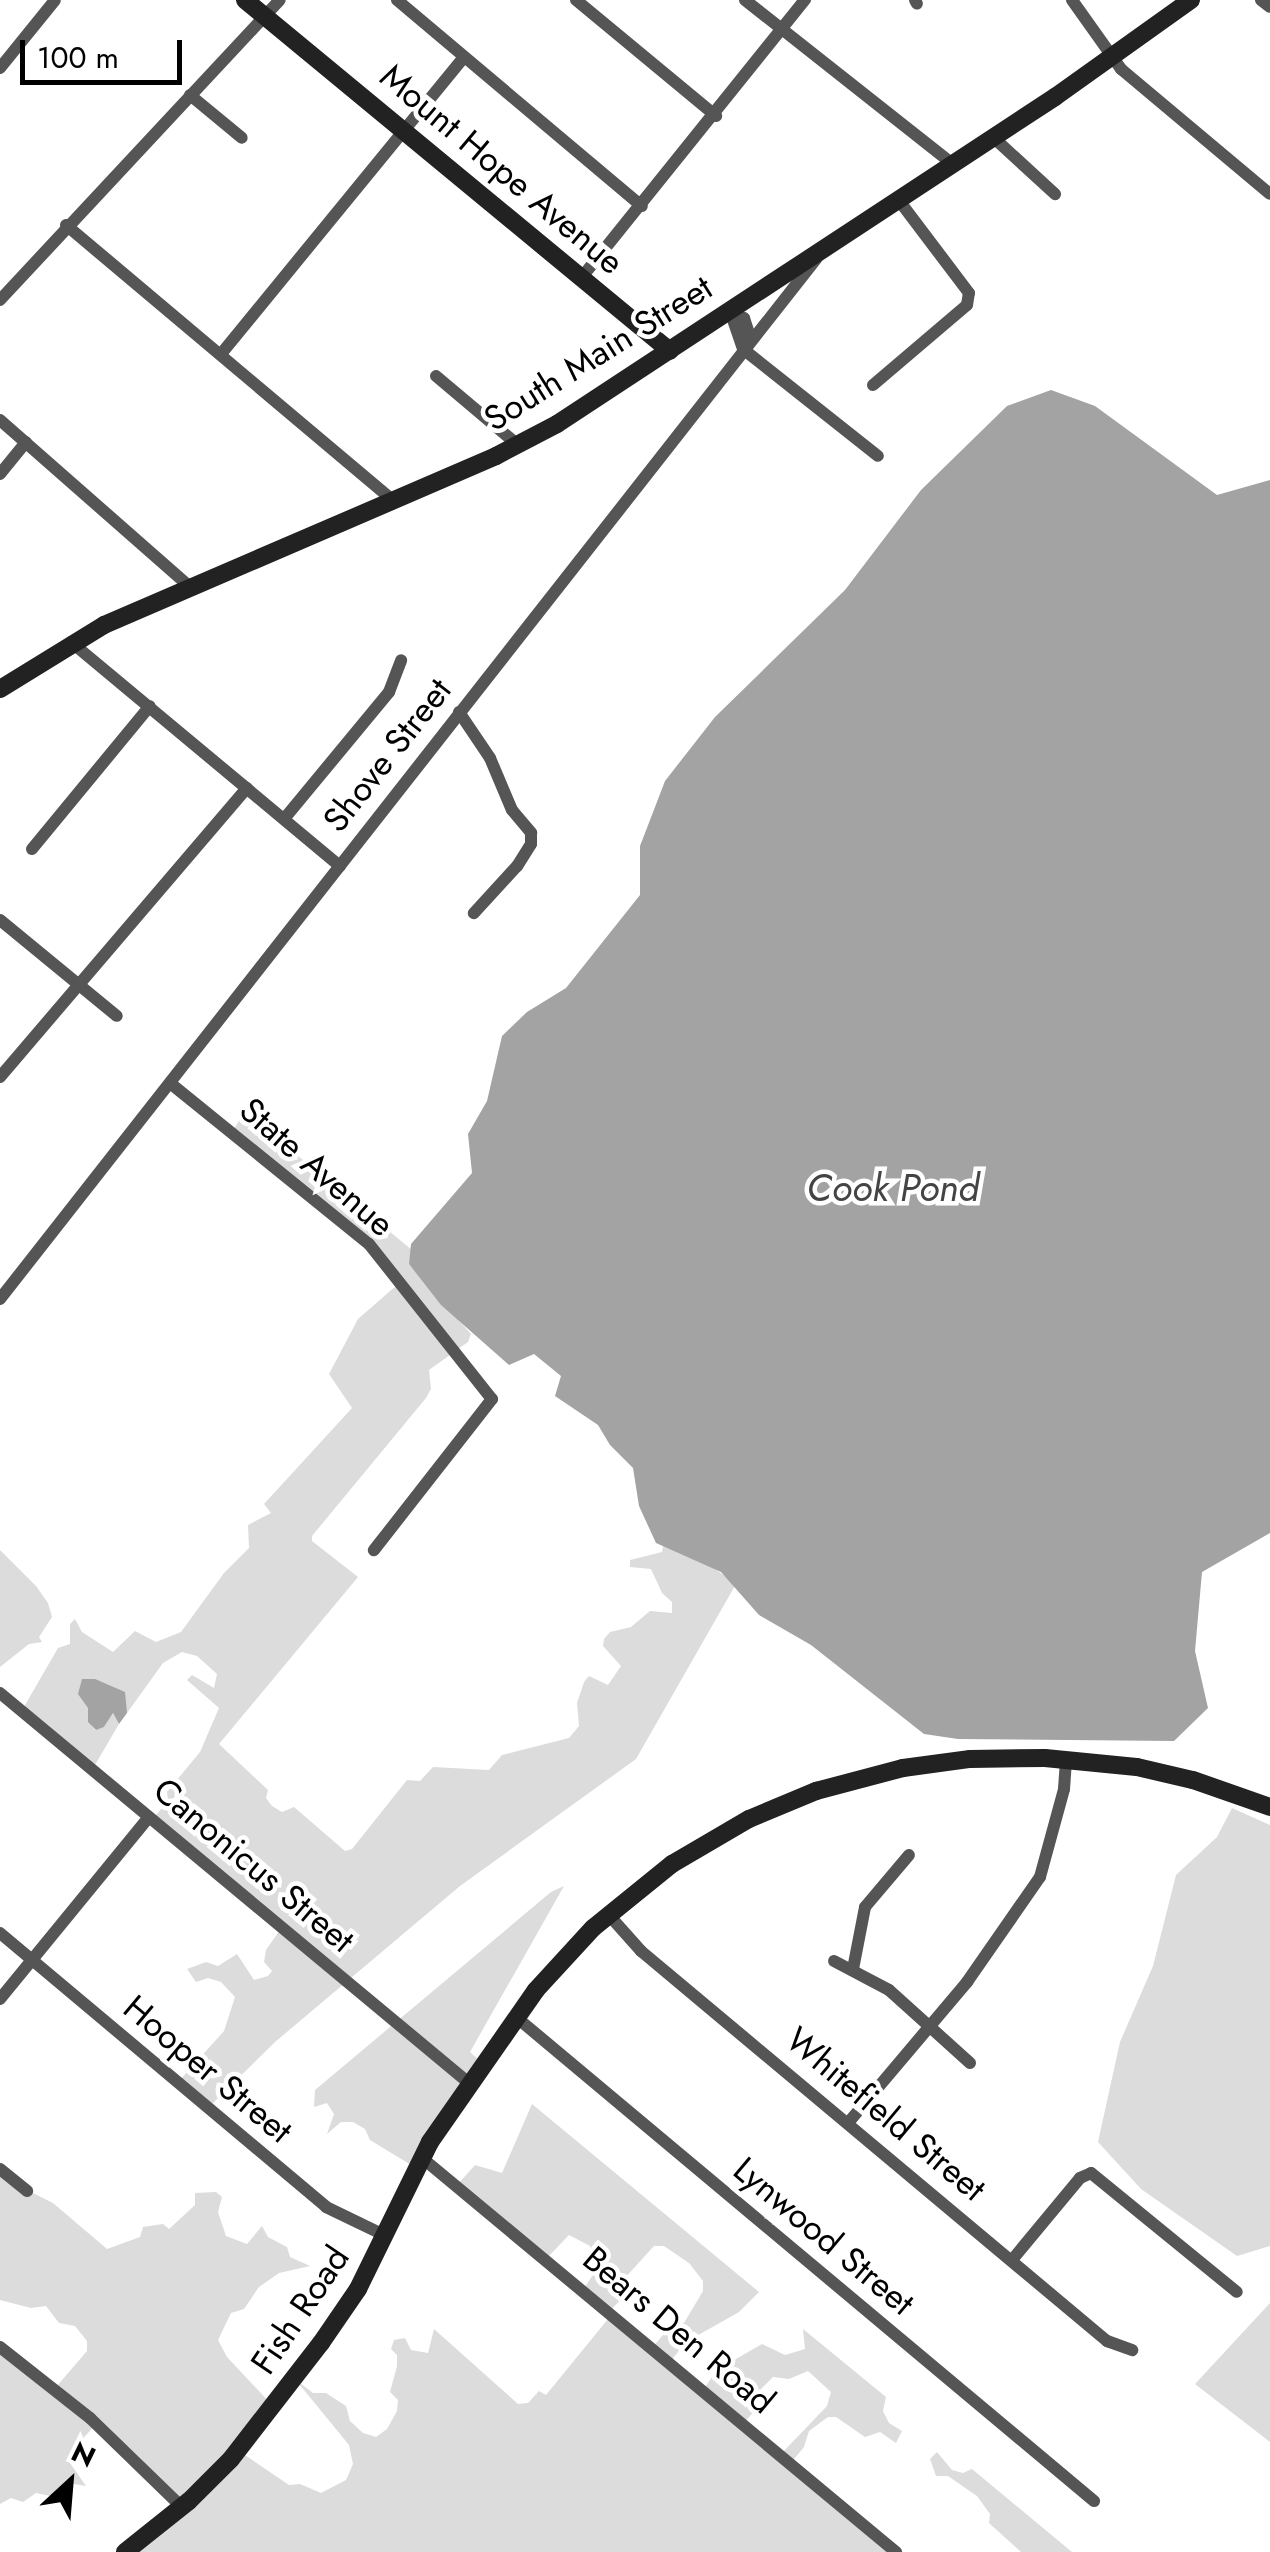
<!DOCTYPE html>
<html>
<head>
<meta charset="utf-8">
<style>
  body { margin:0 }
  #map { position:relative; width:1270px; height:2552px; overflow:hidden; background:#fff; font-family:Jost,sans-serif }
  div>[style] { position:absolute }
  .green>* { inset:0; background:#dcdcdc }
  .water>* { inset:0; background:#a3a3a3 }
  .street>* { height:12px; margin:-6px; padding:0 6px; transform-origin:6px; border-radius:6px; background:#555 }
  .secondary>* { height:18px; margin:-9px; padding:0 9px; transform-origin:9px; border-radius:9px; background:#222 }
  span { translate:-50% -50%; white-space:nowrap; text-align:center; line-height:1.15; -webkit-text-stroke:9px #fff; paint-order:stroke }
  .street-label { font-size:35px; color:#000 }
  .water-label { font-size:38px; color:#444; font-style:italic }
  .north { position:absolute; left:20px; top:2432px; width:100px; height:100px; -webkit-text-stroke:8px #fff; paint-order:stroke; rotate:26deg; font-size:28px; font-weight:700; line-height:40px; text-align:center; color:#000 }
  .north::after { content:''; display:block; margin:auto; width:35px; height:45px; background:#000; clip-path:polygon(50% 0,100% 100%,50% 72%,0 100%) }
  .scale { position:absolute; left:20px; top:40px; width:162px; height:45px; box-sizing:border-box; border:5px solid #000; border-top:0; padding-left:12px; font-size:30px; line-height:35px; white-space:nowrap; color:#000; -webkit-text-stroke:8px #fff; paint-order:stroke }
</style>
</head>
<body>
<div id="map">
  <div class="green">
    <div style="clip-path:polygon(245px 1112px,412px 1250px,409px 1264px,471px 1334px,468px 1342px,429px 1370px,431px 1389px,426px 1398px,312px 1536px,312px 1541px,358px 1577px,219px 1744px,268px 1790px,266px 1798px,272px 1806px,282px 1812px,294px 1807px,345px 1851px,352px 1849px,407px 1780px,420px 1781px,433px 1767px,489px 1770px,502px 1755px,569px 1738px,579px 1726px,577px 1703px,584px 1682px,589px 1676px,608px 1685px,621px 1666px,603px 1646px,604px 1639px,610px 1632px,631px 1627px,650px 1611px,672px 1613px,672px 1602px,662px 1593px,651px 1569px,630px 1567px,630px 1560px,662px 1552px,663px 1546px,708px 1564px,736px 1584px,636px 1759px,460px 1886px,275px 2042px,209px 2107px,179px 2081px,224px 2031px,235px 1997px,221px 1982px,208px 1978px,196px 1982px,187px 1969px,206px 1962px,218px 1966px,237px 1954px,254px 1980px,268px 1976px,272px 1971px,264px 1962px,266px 1950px,280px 1930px,155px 1816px,168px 1801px,167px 1792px,200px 1752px,219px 1708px,187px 1680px,192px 1675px,214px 1688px,217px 1674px,197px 1656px,182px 1652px,163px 1663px,127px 1713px,123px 1702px,88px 1708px,89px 1722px,95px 1730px,104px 1727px,113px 1713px,119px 1724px,92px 1770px,21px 1712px,58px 1648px,70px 1644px,70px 1624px,75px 1619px,82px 1632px,113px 1652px,135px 1631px,156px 1642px,181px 1632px,224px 1573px,249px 1548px,248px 1525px,271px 1513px,264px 1504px,352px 1408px,329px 1374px,358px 1319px,397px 1285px,369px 1242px,233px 1130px)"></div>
    <div style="clip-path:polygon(0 1550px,36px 1586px,48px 1603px,52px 1617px,39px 1637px,42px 1642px,29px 1644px,0 1667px)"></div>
    <div style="clip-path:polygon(1232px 1808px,1270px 1825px,1270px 2246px,1237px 2256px,1141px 2189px,1098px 2142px,1120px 2042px,1153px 1966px,1176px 1875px,1217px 1837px)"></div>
    <div style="clip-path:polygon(564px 1886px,470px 2052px,482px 2063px,416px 2168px,370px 2140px,365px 2129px,353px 2122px,341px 2122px,327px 2134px,334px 2114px,327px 2103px,314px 2107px,315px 2090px,551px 1892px)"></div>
    <div style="clip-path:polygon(evenodd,532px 2104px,759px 2292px,739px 2312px,686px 2342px,670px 2362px,703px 2390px,717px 2370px,762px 2344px,785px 2355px,805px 2349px,803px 2329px,886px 2397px,883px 2411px,889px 2423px,902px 2431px,896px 2443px,880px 2432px,865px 2437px,836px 2417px,828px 2417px,809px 2431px,804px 2447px,790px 2464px,891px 2552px,124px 2552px,181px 2508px,97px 2423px,70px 2453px,70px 2463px,86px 2486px,68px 2483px,50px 2496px,36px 2493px,23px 2502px,11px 2498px,0 2504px,0 2344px,56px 2387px,87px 2351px,87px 2341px,75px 2326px,59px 2323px,46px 2306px,31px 2308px,0 2300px,0 2167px,29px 2191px,53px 2203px,107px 2249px,140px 2237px,143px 2227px,163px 2224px,169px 2229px,195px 2205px,195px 2193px,216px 2192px,222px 2197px,218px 2212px,226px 2236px,247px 2244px,262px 2226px,268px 2237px,287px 2247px,290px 2257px,310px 2266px,279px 2273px,259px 2287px,244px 2309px,231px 2313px,218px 2340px,227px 2357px,272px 2405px,239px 2451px,289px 2485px,300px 2484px,321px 2493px,346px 2480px,353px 2464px,349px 2445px,295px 2379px,313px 2393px,326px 2393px,346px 2406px,350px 2421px,363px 2433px,376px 2437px,387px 2429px,397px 2411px,398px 2400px,390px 2392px,397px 2366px,397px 2355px,391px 2349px,394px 2340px,405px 2338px,411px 2350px,428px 2353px,434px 2329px,518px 2404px,528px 2403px,539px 2391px,546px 2395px,608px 2319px,652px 2348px,668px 2329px,684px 2323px,703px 2291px,703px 2281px,689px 2263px,664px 2246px,654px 2246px,624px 2279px,624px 2296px,609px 2312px,583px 2290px,596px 2270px,590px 2246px,569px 2235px,546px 2259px,459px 2183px,475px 2165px,502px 2173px,532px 2104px,808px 2371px,831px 2392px,827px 2406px,780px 2455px,743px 2424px,757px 2408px,761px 2389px,773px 2377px,789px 2379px,808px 2371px)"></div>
    <div style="clip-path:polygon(1270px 2303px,1270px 2442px,1195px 2384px)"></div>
    <div style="clip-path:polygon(937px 2452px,952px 2470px,963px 2473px,972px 2469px,1072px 2552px,1021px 2552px,989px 2523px,990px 2514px,977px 2496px,948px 2476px,936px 2476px,930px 2459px)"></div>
  </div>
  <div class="water">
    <div style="clip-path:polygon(1051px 390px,1095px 406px,1217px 495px,1270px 480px,1270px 1533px,1202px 1572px,1195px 1651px,1208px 1708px,1174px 1741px,958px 1739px,924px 1734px,811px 1645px,759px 1615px,721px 1572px,656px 1543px,639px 1506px,633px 1468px,610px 1445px,598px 1425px,555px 1396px,561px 1376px,534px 1354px,509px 1365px,441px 1305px,409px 1264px,411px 1244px,472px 1173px,468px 1134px,487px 1101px,502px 1036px,527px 1012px,566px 988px,640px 895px,640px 846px,665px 781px,715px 717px,845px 590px,921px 490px,1007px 406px)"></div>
    <div style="clip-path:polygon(82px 1679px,95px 1679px,125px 1692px,127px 1713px,119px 1724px,113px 1713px,104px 1727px,96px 1730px,88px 1722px,88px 1708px,78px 1694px)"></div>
  </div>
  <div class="street">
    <div style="left:397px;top:0;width:320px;rotate:40.1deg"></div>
    <div style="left:576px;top:0;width:182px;rotate:39.6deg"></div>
    <div style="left:745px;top:0;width:265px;rotate:38.3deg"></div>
    <div style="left:915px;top:0;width:4px;rotate:63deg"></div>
    <div style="left:1072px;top:0;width:85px;rotate:54.6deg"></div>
    <div style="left:1121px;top:69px;width:194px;rotate:40deg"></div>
    <div style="left:1261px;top:0;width:11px;rotate:38deg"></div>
    <div style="left:0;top:68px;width:87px;rotate:-51deg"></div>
    <div style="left:190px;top:95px;width:67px;rotate:39.6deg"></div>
    <div style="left:994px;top:138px;width:83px;rotate:42.6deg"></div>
    <div style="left:66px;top:225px;width:427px;rotate:40.1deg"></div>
    <div style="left:582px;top:277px;width:356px;rotate:-51.2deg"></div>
    <div style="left:0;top:300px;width:410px;rotate:-47deg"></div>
    <div style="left:730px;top:311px;width:40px;rotate:71.1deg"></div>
    <div style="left:743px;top:349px;width:172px;rotate:38.4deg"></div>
    <div style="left:730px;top:311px;width:16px;rotate:27deg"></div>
    <div style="left:744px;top:318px;width:23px;rotate:72deg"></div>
    <div style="left:221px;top:354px;width:382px;rotate:-50.7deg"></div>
    <div style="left:436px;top:376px;width:107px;rotate:40.1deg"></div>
    <div style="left:873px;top:385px;width:123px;rotate:-40.4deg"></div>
    <div style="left:967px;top:305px;width:12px;rotate:-81deg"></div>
    <div style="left:969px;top:293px;width:118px;rotate:-127.1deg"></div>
    <div style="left:0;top:420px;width:253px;rotate:41.3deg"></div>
    <div style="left:0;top:474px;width:41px;rotate:-50.9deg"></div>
    <div style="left:71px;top:642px;width:350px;rotate:39.8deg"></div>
    <div style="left:459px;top:712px;width:55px;rotate:56deg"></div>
    <div style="left:490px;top:758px;width:56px;rotate:67.1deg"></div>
    <div style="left:512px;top:810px;width:30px;rotate:50deg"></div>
    <div style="left:531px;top:833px;width:11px;rotate:90deg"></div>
    <div style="left:531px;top:844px;width:26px;rotate:122deg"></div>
    <div style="left:517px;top:866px;width:64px;rotate:132.5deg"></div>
    <div style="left:284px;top:819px;width:165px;rotate:-50.4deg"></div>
    <div style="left:389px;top:692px;width:34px;rotate:-69deg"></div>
    <div style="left:32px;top:849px;width:185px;rotate:-50.5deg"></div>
    <div style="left:0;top:920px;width:151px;rotate:39.4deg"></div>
    <div style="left:0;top:1077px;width:380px;rotate:-49.5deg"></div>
    <div style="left:170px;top:1083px;width:256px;rotate:39deg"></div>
    <div style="left:369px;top:1244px;width:198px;rotate:51.6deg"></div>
    <div style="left:492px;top:1399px;width:192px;rotate:128deg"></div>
    <div style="left:0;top:1299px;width:1322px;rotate:-51.88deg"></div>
    <div style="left:0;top:1693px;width:610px;rotate:39.75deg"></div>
    <div style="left:608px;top:1914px;width:50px;rotate:48.3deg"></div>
    <div style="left:641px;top:1951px;width:608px;rotate:39.93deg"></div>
    <div style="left:1107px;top:2341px;width:27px;rotate:20deg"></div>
    <div style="left:0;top:1933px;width:426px;rotate:40deg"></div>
    <div style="left:326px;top:2207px;width:67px;rotate:25.8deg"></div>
    <div style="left:834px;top:1961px;width:62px;rotate:27.8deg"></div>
    <div style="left:889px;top:1990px;width:109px;rotate:42deg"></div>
    <div style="left:853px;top:1969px;width:63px;rotate:-79deg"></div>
    <div style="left:865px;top:1907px;width:68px;rotate:-49.8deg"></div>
    <div style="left:0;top:1999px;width:235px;rotate:-50.7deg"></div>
    <div style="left:516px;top:2017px;width:754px;rotate:39.94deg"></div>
    <div style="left:848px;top:2123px;width:185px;rotate:-49.8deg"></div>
    <div style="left:967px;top:1982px;width:128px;rotate:-55.2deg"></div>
    <div style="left:1040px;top:1877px;width:91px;rotate:-74.7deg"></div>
    <div style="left:1064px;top:1789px;width:30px;rotate:-86deg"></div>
    <div style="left:421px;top:2157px;width:618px;rotate:39.75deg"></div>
    <div style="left:0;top:2169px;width:35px;rotate:39deg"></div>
    <div style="left:1012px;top:2260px;width:107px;rotate:-50.3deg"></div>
    <div style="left:1080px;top:2178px;width:12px;rotate:-24deg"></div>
    <div style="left:1091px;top:2173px;width:188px;rotate:39.2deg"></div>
    <div style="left:0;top:2347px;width:115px;rotate:38.3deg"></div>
    <div style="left:90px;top:2418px;width:128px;rotate:44.1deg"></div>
  </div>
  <div class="secondary">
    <div style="left:245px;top:0;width:551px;rotate:39.55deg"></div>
    <div style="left:0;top:689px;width:122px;rotate:-31.6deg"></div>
    <div style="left:104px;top:625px;width:427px;rotate:-23.3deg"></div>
    <div style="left:496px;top:456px;width:69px;rotate:-27.7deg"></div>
    <div style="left:557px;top:424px;width:596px;rotate:-33.29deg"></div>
    <div style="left:1055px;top:97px;width:167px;rotate:-35.5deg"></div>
    <div style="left:125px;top:2552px;width:82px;rotate:-38.6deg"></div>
    <div style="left:189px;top:2501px;width:59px;rotate:-45deg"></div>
    <div style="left:231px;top:2459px;width:147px;rotate:-52.2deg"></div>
    <div style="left:321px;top:2343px;width:65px;rotate:-55.6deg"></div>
    <div style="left:358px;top:2289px;width:164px;rotate:-63.9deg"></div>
    <div style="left:430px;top:2142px;width:185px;rotate:-55.1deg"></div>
    <div style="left:536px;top:1990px;width:84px;rotate:-47.4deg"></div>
    <div style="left:593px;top:1928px;width:102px;rotate:-39deg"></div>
    <div style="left:672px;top:1864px;width:89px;rotate:-30.3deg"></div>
    <div style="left:749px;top:1819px;width:73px;rotate:-22.7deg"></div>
    <div style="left:816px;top:1791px;width:90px;rotate:-14.8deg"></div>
    <div style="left:903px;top:1768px;width:68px;rotate:-7.7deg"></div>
    <div style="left:970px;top:1759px;width:75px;rotate:-0.8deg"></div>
    <div style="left:1045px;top:1758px;width:92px;rotate:5.6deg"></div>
    <div style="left:1137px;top:1767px;width:57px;rotate:13.1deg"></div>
    <div style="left:1193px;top:1780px;width:82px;rotate:19.3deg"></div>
  </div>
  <div class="street-label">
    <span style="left:502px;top:169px;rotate:40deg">Mount Hope Avenue</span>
    <span style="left:598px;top:353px;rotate:-32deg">South Main Street</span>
    <span style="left:387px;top:755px;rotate:-52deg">Shove Street</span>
    <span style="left:317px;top:1167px;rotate:41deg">State Avenue</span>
    <span style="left:254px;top:1865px;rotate:40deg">Canonicus Street</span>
    <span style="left:208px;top:2069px;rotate:40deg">Hooper Street</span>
    <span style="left:886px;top:2114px;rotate:40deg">Whitefield Street</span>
    <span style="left:824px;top:2236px;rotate:40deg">Lynwood Street</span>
    <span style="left:300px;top:2310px;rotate:-56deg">Fish Road</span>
    <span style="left:679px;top:2330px;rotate:40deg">Bears Den Road</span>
  </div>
  <div class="water-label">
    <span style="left:893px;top:1188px">Cook Pond</span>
  </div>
  <div class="north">N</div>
  <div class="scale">100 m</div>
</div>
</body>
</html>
